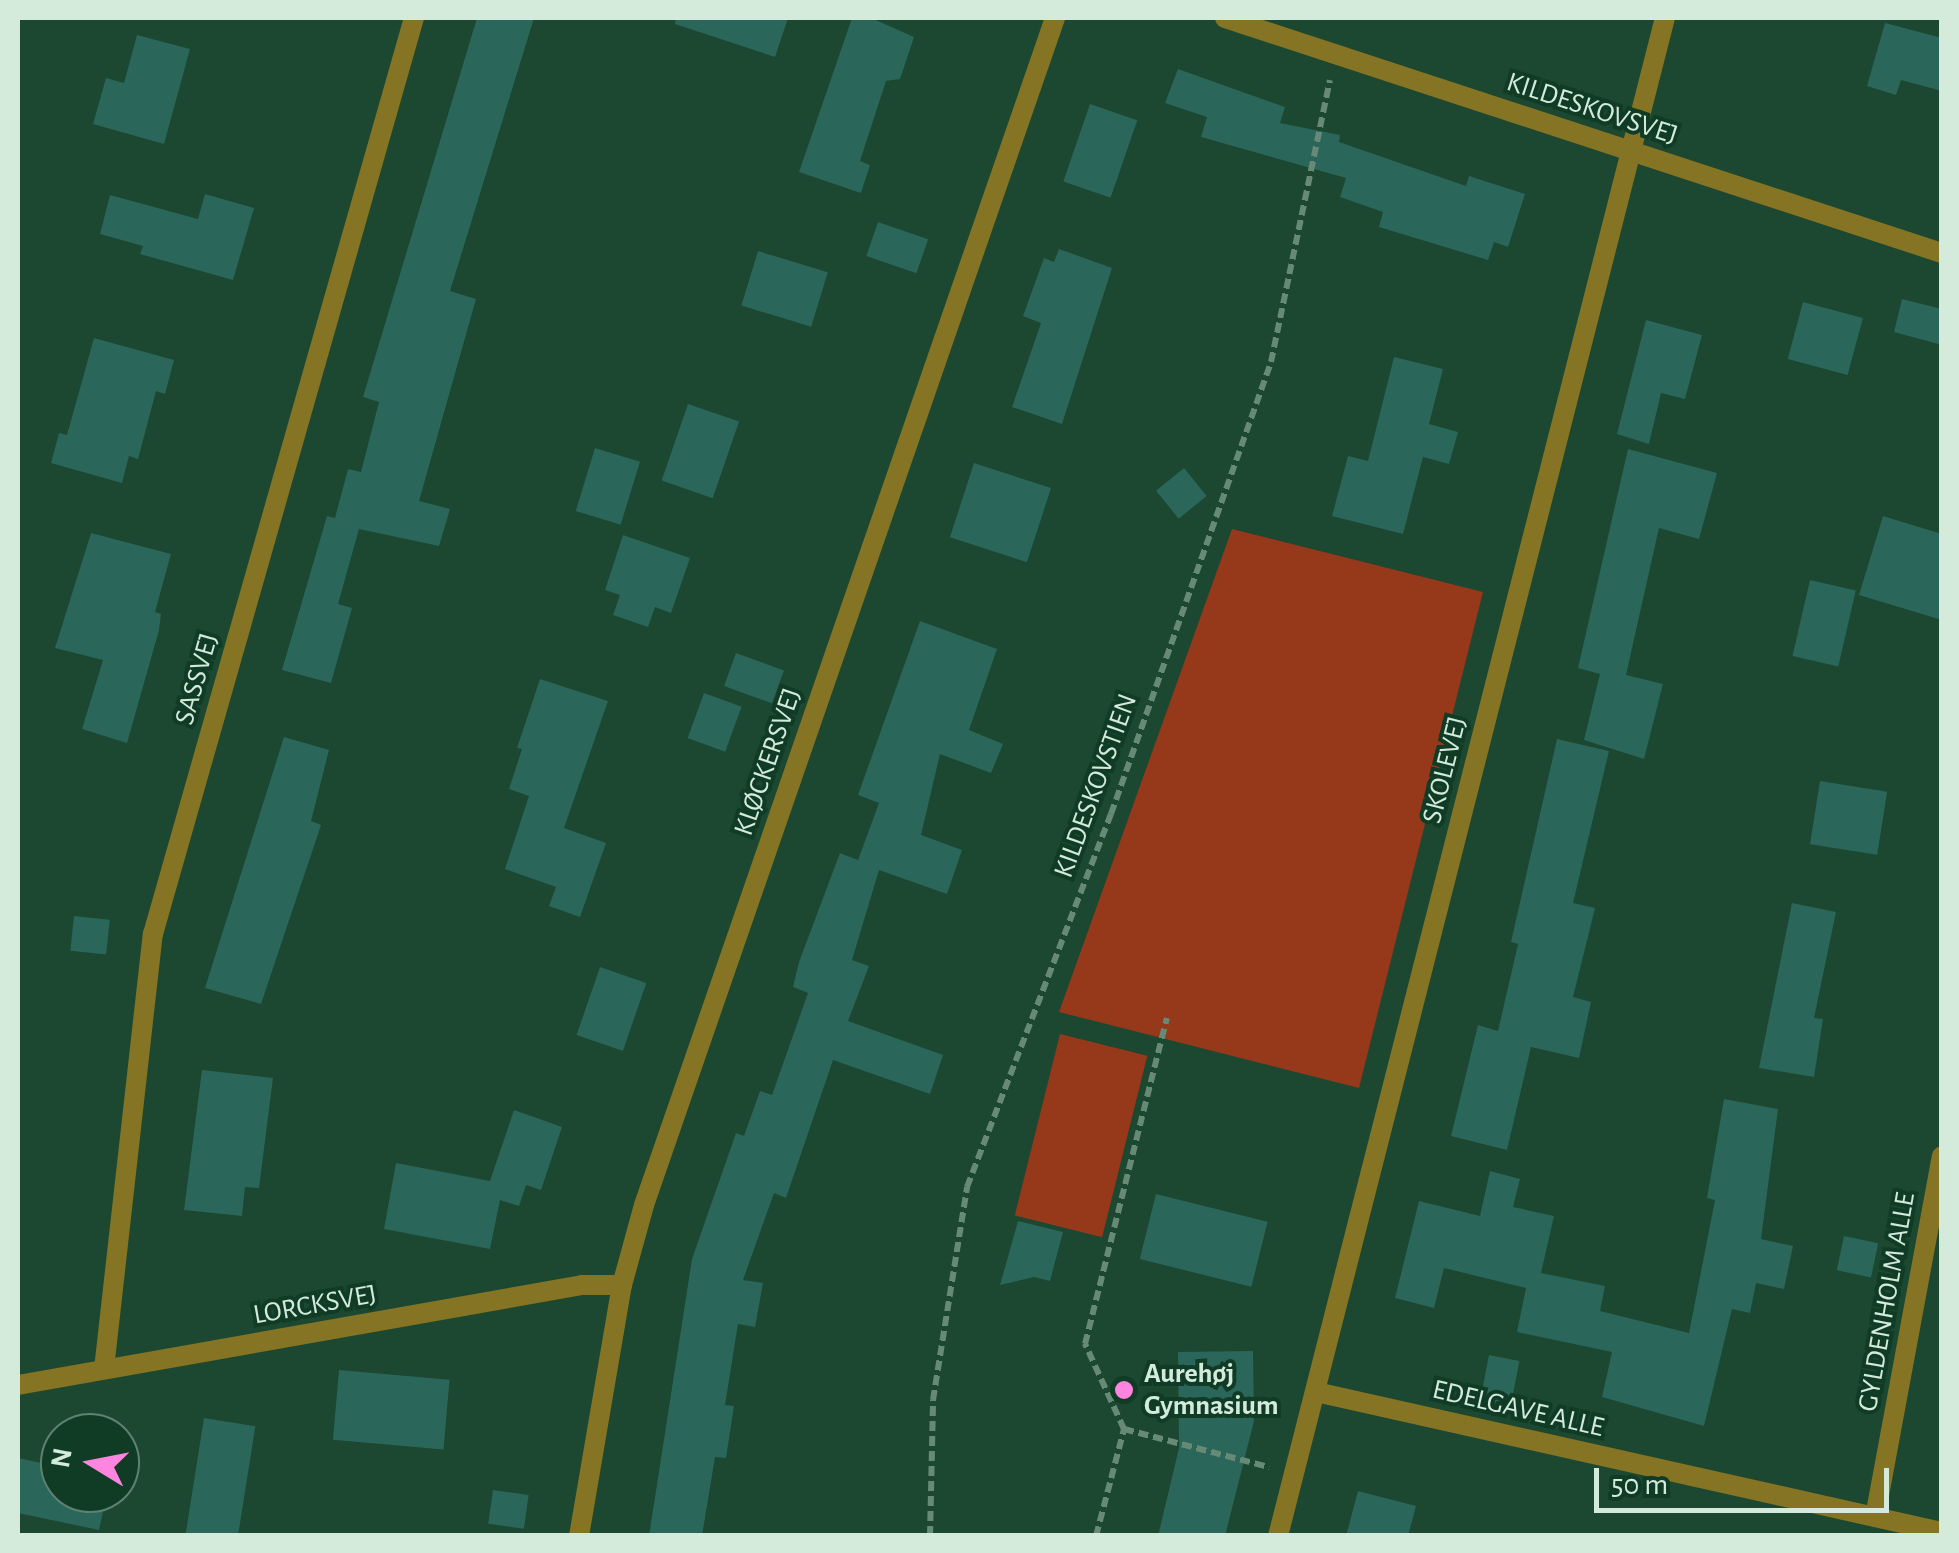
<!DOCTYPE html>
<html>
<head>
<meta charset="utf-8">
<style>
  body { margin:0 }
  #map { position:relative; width:1959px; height:1553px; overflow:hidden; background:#1c4730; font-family:"Alegreya Sans",sans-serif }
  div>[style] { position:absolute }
  .green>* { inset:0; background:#96391a; transform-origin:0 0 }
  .building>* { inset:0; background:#2b665a; transform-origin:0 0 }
  .path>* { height:6px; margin-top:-3px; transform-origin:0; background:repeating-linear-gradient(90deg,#678a76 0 10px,transparent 0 15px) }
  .minor>* { height:20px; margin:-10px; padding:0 10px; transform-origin:10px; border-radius:10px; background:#847423 }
  .dots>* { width:28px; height:28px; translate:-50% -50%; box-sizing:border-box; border:5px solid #103c26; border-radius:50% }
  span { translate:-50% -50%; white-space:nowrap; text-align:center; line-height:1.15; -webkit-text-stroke:8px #103c26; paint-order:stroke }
  .street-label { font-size:28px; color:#d4ebdc }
  .poi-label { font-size:28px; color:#d4ebdc; font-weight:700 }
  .left { translate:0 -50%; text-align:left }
  .frame { position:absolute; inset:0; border:20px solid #d4ebdc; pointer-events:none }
  .north { position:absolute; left:40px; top:1413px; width:100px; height:100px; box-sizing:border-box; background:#103c26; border:2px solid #5e826f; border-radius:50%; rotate:280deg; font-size:28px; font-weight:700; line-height:40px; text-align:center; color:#d4ebdc }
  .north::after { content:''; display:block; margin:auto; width:35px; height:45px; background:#fe85df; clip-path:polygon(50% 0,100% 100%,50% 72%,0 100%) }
  .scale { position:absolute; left:1594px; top:1468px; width:295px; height:45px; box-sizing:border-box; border:5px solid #d4ebdc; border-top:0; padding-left:12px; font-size:30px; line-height:35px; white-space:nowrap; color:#d4ebdc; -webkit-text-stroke:8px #103c26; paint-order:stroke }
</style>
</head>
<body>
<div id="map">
  <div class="green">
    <div style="clip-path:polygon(1232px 529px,1483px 592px,1359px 1088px,1059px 1012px)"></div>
    <div style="left:1060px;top:1034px;width:90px;height:187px;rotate:14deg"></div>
  </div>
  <div class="building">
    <div style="clip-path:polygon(477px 18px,534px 18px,450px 291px,476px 299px,419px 501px,450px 509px,439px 546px,359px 529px,338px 604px,352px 608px,331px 683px,282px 670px,327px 516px,335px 518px,348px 469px,361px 472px,379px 402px,363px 397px)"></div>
    <div style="clip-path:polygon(676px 18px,788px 18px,775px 57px,675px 24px)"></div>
    <div style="clip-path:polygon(852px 18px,871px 18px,914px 37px,900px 79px,886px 81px,860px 161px,870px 165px,861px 193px,799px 172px)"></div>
    <div style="clip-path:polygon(1885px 23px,1942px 38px,1942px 91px,1901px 80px,1896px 95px,1867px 86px)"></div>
    <div style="clip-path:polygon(137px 35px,190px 49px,164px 144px,93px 124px,106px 78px,124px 83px)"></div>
    <div style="clip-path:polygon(1178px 69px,1285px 107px,1280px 123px,1340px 135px,1339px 142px,1466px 186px,1469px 176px,1525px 194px,1508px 247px,1494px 242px,1488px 260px,1379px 227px,1383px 212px,1340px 197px,1346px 178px,1201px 137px,1207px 117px,1165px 103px)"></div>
    <div style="left:1090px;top:104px;width:50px;height:82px;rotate:19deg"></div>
    <div style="clip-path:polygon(205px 194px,254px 208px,233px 280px,140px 254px,143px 246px,100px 234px,110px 195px,198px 219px)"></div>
    <div style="left:878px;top:222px;width:53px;height:36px;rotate:19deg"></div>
    <div style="clip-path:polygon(1059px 249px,1112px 268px,1062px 424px,1012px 407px,1041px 323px,1023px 316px,1044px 258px,1054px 262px)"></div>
    <div style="left:758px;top:251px;width:73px;height:57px;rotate:17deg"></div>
    <div style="clip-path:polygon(1902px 299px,1942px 309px,1942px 345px,1894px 332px)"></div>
    <div style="left:1803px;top:302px;width:62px;height:59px;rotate:15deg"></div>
    <div style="clip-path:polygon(1646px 320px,1702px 335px,1685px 399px,1661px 393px,1649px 444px,1617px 434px)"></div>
    <div style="clip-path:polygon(94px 338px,174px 360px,165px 394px,156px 391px,138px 459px,129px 456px,122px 483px,51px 463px,59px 433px,67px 435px)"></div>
    <div style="clip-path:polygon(1394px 357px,1443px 369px,1429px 424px,1458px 432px,1449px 464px,1423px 457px,1403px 534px,1332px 516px,1348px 456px,1368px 461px)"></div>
    <div style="left:688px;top:404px;width:54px;height:81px;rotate:19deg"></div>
    <div style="left:595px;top:448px;width:47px;height:66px;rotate:17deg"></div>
    <div style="clip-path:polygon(1628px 449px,1717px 473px,1699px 539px,1659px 528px,1626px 675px,1663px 684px,1644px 759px,1584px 740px,1600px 674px,1578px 668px)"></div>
    <div style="left:974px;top:463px;width:81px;height:78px;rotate:18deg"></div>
    <div style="left:1184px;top:468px;width:36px;height:36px;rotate:51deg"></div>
    <div style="clip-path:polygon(1883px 516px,1942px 534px,1942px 620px,1859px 595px)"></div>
    <div style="clip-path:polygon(91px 533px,171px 554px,155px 612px,161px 614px,159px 630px,127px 743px,82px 729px,103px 660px,55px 648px)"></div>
    <div style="clip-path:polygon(623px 535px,690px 558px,671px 613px,655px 607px,648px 627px,613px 615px,620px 595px,605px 590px)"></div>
    <div style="left:1810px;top:580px;width:47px;height:78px;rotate:13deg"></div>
    <div style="clip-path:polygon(920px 621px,997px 649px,969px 730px,1003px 744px,991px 773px,940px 754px,921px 835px,962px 850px,947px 894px,879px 870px,852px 960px,869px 966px,848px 1021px,943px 1055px,930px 1094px,833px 1060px,786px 1198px,774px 1193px,743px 1280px,763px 1283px,755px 1327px,738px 1324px,725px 1405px,734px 1406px,726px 1458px,715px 1457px,702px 1536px,649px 1536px,692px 1259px,736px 1133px,744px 1136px,760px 1091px,772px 1095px,808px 993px,793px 987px,799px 962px,840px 853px,858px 860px,879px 803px,858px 795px)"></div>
    <div style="left:736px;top:653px;width:51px;height:35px;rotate:20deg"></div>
    <div style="clip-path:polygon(540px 679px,608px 701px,564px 828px,606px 843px,580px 917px,549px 906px,556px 887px,505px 869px,529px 796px,509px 789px,522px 749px,517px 748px)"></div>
    <div style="left:704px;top:693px;width:40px;height:48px;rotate:20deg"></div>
    <div style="clip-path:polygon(284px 737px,329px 750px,311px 821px,321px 825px,261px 1004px,205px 988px)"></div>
    <div style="clip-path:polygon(1557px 739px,1609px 751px,1573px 903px,1595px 908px,1573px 997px,1591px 1002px,1579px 1058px,1531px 1047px,1507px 1150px,1451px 1136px,1478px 1025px,1498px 1031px,1518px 944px,1511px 942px)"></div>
    <div style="left:1820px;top:781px;width:68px;height:64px;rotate:9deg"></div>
    <div style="clip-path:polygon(1792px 903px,1836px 912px,1814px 1018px,1823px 1019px,1814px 1077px,1759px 1068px)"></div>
    <div style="left:74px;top:916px;width:36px;height:35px;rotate:6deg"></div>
    <div style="left:600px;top:967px;width:49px;height:72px;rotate:19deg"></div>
    <div style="clip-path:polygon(202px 1070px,273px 1078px,259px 1188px,245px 1187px,242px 1216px,184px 1210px)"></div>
    <div style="clip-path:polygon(1724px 1099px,1778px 1109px,1761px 1239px,1793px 1246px,1784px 1289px,1756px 1283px,1750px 1313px,1732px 1309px,1704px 1426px,1602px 1397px,1612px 1352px,1517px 1332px,1526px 1288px,1444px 1268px,1434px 1308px,1395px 1298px,1419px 1201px,1480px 1216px,1490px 1171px,1520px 1179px,1513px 1207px,1554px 1216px,1541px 1273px,1605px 1286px,1600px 1311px,1689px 1333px,1715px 1200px,1707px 1198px)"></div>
    <div style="clip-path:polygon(514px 1110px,562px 1127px,541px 1190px,526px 1185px,519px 1206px,500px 1200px,490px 1249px,384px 1229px,396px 1163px,490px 1181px)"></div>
    <div style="left:1156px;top:1194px;width:115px;height:67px;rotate:14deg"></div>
    <div style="clip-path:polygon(1018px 1221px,1063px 1232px,1050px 1281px,1034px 1277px,1000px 1285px)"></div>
    <div style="left:1844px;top:1236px;width:35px;height:35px;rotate:12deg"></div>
    <div style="clip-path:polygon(1253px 1351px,1254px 1421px,1225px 1536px,1158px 1536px,1179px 1448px,1178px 1352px)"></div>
    <div style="left:1489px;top:1355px;width:31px;height:45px;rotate:11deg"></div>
    <div style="left:339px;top:1370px;width:111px;height:70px;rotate:5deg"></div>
    <div style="left:204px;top:1418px;width:52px;height:119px;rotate:9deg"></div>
    <div style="clip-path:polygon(18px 1458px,60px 1467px,60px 1493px,107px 1493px,99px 1530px,18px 1513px)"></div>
    <div style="left:493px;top:1490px;width:36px;height:34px;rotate:8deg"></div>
    <div style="clip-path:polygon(1358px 1491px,1416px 1506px,1408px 1536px,1346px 1536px)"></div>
  </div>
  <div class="path">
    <div style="left:1124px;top:1429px;width:150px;rotate:14.7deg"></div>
    <div style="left:930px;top:1536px;width:136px;rotate:-88.7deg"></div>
    <div style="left:933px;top:1400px;width:216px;rotate:-80.9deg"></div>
    <div style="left:967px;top:1187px;width:400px;rotate:-68.9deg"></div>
    <div style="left:1111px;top:814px;width:479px;rotate:-70.5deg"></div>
    <div style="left:1271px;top:362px;width:288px;rotate:-78.2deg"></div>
    <div style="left:1096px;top:1536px;width:111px;rotate:-75.3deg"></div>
    <div style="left:1124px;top:1429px;width:94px;rotate:-114.6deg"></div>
    <div style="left:1085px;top:1344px;width:336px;rotate:-75.9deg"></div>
  </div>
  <div class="minor">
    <div style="left:1225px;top:18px;width:755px;rotate:18.15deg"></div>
    <div style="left:104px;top:1369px;width:438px;rotate:-83.6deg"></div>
    <div style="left:153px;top:934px;width:952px;rotate:-74.1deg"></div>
    <div style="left:18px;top:1385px;width:573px;rotate:-10.05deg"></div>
    <div style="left:582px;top:1285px;width:40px"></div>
    <div style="left:1316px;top:1392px;width:641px;rotate:12.61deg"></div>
    <div style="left:1875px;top:1517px;width:367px;rotate:-79.5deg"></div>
    <div style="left:579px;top:1536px;width:255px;rotate:-80.3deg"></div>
    <div style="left:622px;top:1285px;width:83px;rotate:-74.6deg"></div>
    <div style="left:644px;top:1205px;width:1256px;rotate:-70.9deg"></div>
    <div style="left:1278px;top:1536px;width:1567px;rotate:-75.7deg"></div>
  </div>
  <div class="dots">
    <div style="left:1124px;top:1390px;background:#fe85df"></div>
  </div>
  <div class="street-label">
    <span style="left:1592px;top:109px;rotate:18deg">KILDESKOVSVEJ</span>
    <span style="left:197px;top:679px;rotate:-74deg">SASSVEJ</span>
    <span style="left:768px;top:762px;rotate:-71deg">KLØCKERSVEJ</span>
    <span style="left:1445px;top:770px;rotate:-76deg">SKOLEVEJ</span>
    <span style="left:1096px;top:786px;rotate:-70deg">KILDESKOVSTIEN</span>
    <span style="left:1887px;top:1302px;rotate:-80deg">GYLDENHOLM ALLE</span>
    <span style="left:315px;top:1305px;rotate:-10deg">LORCKSVEJ</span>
    <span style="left:1518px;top:1409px;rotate:13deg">EDELGAVE ALLE</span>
  </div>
  <div class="poi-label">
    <span class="left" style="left:1144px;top:1390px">Aurehøj<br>Gymnasium</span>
  </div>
  <div class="frame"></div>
  <div class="north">N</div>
  <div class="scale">50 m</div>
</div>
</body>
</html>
